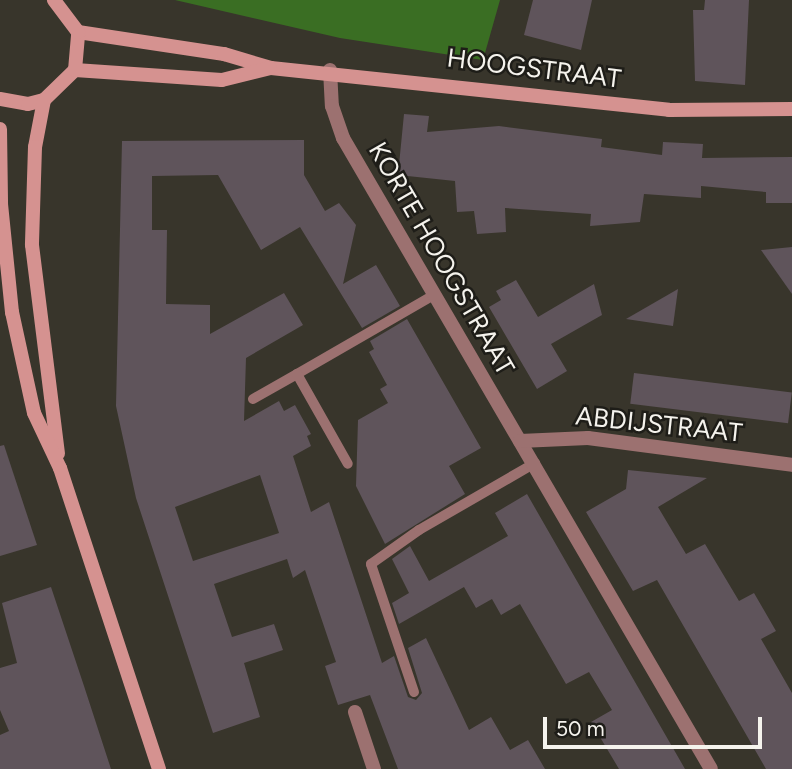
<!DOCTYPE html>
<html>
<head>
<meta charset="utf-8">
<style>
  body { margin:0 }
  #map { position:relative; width:792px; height:769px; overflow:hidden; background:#38352b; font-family:Figtree,sans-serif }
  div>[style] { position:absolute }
  .forest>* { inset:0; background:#3a6e23 }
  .building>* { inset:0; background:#5f545b; transform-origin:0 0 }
  .lane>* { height:10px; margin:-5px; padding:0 5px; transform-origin:5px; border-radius:5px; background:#9c7170 }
  .street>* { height:14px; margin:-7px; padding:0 7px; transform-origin:7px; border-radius:7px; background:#9c7170 }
  .secondary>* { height:14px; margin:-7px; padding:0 7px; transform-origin:7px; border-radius:7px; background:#d59290 }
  span { translate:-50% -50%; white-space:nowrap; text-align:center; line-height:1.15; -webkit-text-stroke:5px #1e1d18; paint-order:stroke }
  .street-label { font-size:26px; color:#f5f3ed }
  .scale { position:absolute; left:543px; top:717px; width:219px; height:32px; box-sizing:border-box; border:4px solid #f5f3ed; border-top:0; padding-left:9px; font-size:21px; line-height:24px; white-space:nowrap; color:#f5f3ed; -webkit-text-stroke:5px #1e1d18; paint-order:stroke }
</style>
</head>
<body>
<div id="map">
  <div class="forest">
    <div style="clip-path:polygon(175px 0,500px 0,483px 60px,340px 38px)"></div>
  </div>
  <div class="building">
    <div style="clip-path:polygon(533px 0,592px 0,581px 50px,524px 35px)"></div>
    <div style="clip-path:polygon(705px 0,749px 0,745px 85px,695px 81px,693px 10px,704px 10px)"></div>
    <div style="clip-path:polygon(404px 114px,429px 116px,427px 132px,499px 126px,602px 139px,601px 147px,662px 155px,663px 142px,703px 144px,702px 158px,792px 157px,792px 203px,766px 203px,766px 192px,701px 186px,701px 198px,644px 194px,640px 222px,590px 226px,591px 214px,505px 208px,506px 232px,477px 234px,474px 211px,457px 212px,455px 181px,398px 175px)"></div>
    <div style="clip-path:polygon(evenodd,304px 140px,304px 175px,325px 211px,339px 203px,356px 225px,343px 284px,376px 265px,400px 306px,362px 328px,300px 227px,261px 250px,218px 175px,152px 176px,152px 230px,167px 230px,166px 304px,210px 305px,210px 334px,284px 293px,303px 325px,246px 358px,244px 421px,279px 401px,284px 411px,295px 405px,311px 434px,307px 436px,311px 446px,293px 456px,311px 512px,329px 502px,382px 663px,394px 656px,408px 697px,416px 700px,422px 693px,408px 648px,426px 638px,469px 730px,491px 717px,510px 750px,528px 740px,545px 769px,398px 769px,370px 695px,338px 705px,325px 666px,336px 662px,305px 570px,293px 578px,287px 559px,214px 584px,232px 637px,274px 624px,283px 650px,244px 663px,260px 717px,213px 733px,136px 498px,116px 406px,122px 141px,304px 140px,260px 475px,279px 533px,193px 561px,175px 507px,260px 475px)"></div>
    <div style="clip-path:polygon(792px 247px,792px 294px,761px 250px)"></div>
    <div style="clip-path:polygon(516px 280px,538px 317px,594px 284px,602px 315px,551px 344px,567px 371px,537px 389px,489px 307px,501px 300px,496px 291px)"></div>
    <div style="clip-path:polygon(678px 289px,673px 326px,626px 319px)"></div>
    <div style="clip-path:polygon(407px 319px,481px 448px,449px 466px,465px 494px,385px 544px,356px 486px,358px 420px,388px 403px,380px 389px,387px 385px,369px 352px,374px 349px,370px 341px)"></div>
    <div style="left:634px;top:373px;width:159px;height:31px;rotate:7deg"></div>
    <div style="clip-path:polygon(4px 445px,37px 545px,0 556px,0 446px)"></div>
    <div style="clip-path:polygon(628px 470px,707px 478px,658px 507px,686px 554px,705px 544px,739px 601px,754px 593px,776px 631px,761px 639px,792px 693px,792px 769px,766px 769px,657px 580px,633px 591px,586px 512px,626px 489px)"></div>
    <div style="clip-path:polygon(527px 494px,612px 642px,685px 769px,619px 769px,591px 722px,612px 710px,589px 672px,566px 684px,520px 604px,501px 615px,492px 599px,476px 608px,464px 587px,399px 624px,392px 603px,409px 593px,392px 559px,410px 546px,429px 581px,508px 536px,495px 513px)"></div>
    <div style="clip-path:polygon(51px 587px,84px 686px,111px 769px,0 769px,0 735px,9px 731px,0 710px,0 668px,17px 663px,2px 603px)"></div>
  </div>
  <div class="lane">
    <div style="left:297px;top:374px;width:158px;rotate:-30deg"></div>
    <div style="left:253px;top:399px;width:51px;rotate:-29.6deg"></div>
    <div style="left:297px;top:374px;width:103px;rotate:60.5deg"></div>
    <div style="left:414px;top:692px;width:135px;rotate:-108.6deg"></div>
    <div style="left:371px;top:564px;width:59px;rotate:-35.3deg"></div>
    <div style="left:419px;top:530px;width:134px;rotate:-30deg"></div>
  </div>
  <div class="street">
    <div style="left:330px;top:70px;width:36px;rotate:87deg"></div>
    <div style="left:332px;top:106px;width:34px;rotate:71deg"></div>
    <div style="left:343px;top:138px;width:730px;rotate:59.75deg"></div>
    <div style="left:520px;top:441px;width:68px;rotate:-2.5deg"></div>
    <div style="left:588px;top:438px;width:206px;rotate:7.5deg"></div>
    <div style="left:355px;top:712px;width:60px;rotate:71.6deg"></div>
  </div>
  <div class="secondary">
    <div style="left:78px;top:32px;width:148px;rotate:8.6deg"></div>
    <div style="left:224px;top:54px;width:49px;rotate:16.6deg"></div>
    <div style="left:271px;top:68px;width:400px;rotate:6deg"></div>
    <div style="left:669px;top:110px;width:123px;rotate:-0.5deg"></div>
    <div style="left:75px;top:70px;width:147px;rotate:3.9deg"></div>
    <div style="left:222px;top:80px;width:49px;rotate:-14deg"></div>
    <div style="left:0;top:99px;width:28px;rotate:10deg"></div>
    <div style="left:28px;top:104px;width:16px;rotate:-14deg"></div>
    <div style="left:44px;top:100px;width:43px;rotate:-44.1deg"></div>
    <div style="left:75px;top:70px;width:38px;rotate:-85deg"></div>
    <div style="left:78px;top:32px;width:40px;rotate:-127deg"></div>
    <div style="left:44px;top:100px;width:48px;rotate:100.8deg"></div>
    <div style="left:35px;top:147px;width:98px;rotate:91.8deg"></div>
    <div style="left:32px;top:245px;width:210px;rotate:82.9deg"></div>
    <div style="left:0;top:129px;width:75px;rotate:89.2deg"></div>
    <div style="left:1px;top:204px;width:109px;rotate:84.2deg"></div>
    <div style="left:12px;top:312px;width:103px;rotate:77.7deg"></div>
    <div style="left:34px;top:413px;width:61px;rotate:64.7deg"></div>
    <div style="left:60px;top:468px;width:317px;rotate:71.8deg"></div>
  </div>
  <div class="street-label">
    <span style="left:534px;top:69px;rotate:7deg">HOOGSTRAAT</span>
    <span style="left:441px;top:259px;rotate:60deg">KORTE HOOGSTRAAT</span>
    <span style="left:659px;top:425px;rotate:6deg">ABDIJSTRAAT</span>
  </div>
  <div class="scale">50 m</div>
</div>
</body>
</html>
